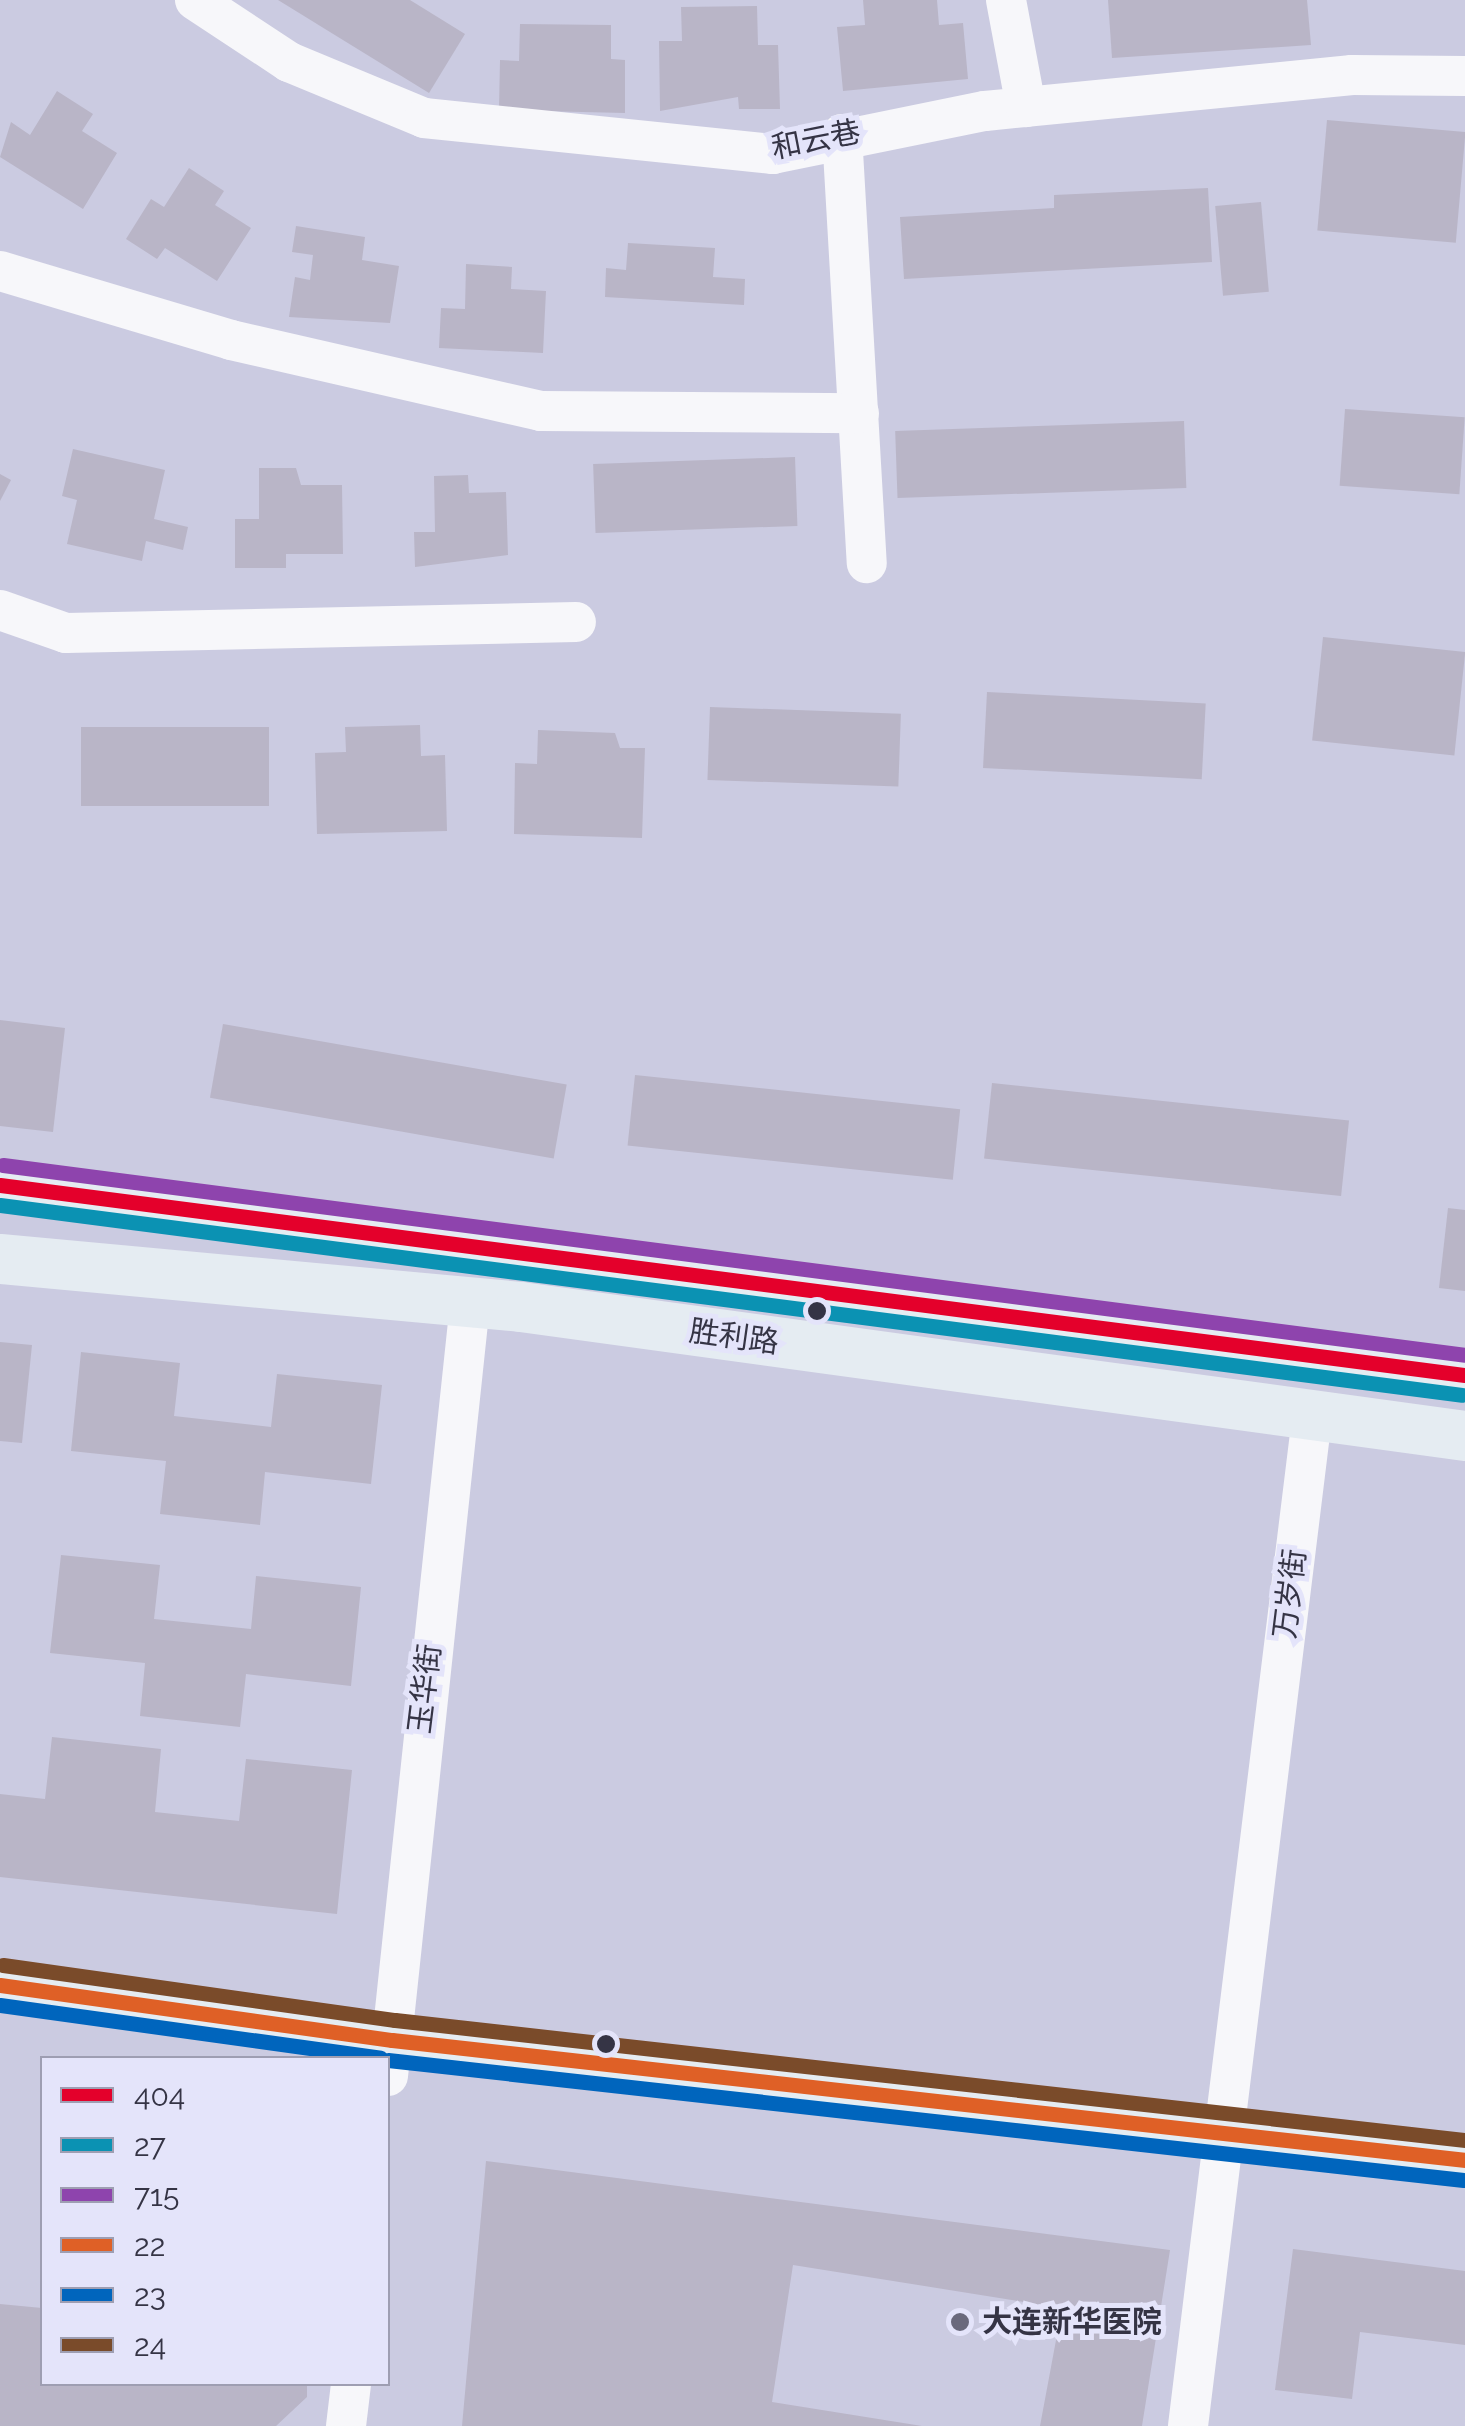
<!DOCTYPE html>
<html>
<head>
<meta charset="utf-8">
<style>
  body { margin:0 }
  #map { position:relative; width:1465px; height:2426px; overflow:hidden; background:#cbcbe1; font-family:Raleway,"Noto Sans SC",sans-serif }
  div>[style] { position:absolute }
  .building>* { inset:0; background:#b9b5c7; transform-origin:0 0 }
  .minor>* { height:40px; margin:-20px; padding:0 20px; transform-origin:20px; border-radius:20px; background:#f7f7fa }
  .major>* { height:50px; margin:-25px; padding:0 25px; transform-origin:25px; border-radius:25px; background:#e5ecf2 }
  .bus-1>* { height:15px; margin:-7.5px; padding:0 7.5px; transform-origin:7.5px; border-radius:7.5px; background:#e4002b }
  .bus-2>* { height:15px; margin:-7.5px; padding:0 7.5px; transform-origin:7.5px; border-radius:7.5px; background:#0b92b3 }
  .bus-3>* { height:15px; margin:-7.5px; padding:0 7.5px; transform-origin:7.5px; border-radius:7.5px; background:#8e44ad }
  .bus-4>* { height:15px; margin:-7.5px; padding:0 7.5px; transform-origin:7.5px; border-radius:7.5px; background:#df6026 }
  .bus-5>* { height:15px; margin:-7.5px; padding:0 7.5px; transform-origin:7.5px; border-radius:7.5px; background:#0065bd }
  .bus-6>* { height:15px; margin:-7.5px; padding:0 7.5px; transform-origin:7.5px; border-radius:7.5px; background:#7a4b2a }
  .dots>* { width:28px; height:28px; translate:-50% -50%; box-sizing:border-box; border:5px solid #e4e4fa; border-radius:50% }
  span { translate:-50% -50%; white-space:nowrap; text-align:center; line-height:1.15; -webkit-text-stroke:10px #e4e4fa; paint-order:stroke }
  .street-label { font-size:30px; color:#353445 }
  .poi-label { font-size:30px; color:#353445; font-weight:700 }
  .left { translate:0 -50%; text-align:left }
  .legend { position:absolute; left:40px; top:2056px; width:350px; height:330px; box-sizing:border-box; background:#e4e4fa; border:2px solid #9e9eb2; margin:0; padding:12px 18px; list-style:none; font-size:30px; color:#353445 }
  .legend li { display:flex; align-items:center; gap:20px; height:50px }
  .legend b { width:50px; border:2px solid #9e9eb2 }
</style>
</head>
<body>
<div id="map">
  <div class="building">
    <div style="clip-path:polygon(278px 0,410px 0,465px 34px,429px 93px)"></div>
    <div style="clip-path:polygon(863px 0,937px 0,939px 25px,963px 23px,968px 79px,843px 91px,837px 27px,865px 25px)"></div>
    <div style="clip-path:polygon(1108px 0,1307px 0,1311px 45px,1112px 58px)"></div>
    <div style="clip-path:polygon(757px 6px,758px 45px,778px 45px,780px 109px,739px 109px,738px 97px,660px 111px,659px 41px,682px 41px,681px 7px)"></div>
    <div style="clip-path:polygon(520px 24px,611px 25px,611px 59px,625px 60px,625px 113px,499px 110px,500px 60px,519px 61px)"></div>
    <div style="clip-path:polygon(57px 91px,93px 114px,82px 131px,117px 153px,83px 209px,0 157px,11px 122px,30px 135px)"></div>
    <div style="left:1327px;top:120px;width:139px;height:111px;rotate:5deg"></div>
    <div style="clip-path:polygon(189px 168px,224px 191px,215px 205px,251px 228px,217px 281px,165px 248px,157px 259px,126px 239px,151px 199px,164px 207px)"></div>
    <div style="clip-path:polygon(1208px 188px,1212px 262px,904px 279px,900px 217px,1054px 208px,1054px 195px)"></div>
    <div style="left:1261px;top:202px;width:90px;height:46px;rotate:85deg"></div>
    <div style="clip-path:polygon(296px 226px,365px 237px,362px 260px,399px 266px,390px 323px,289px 317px,295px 277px,310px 280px,313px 255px,292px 252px)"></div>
    <div style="clip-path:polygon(628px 243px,715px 248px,713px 277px,745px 279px,744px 305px,605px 297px,606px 268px,626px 270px)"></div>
    <div style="clip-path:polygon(466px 264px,512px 267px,511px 289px,546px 291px,543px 353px,439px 348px,441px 308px,465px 309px)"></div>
    <div style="left:1345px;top:409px;width:120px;height:77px;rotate:4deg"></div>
    <div style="left:1184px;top:421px;width:67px;height:289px;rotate:88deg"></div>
    <div style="clip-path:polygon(73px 449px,165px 470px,154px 519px,188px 527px,183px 550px,146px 541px,142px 561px,67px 544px,77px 500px,62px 496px)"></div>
    <div style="left:795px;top:457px;width:69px;height:202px;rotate:88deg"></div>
    <div style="clip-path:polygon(259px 468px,296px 468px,301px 485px,342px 485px,343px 554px,286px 554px,286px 568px,235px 568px,235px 519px,259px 519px)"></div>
    <div style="clip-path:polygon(0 474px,11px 480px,0 501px)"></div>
    <div style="clip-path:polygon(468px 475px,469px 493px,506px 492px,508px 555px,415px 567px,414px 532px,435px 532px,434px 476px)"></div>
    <div style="left:1323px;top:637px;width:143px;height:104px;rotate:6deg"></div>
    <div style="left:987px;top:692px;width:219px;height:76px;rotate:3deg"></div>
    <div style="left:710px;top:707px;width:191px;height:73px;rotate:2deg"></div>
    <div style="clip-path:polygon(420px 725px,421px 756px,445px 755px,447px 831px,317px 834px,315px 753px,346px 752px,345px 727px)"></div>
    <div style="left:81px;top:727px;width:188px;height:79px"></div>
    <div style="clip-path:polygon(538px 730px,615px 733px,620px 748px,645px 748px,642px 838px,514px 834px,515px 763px,537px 764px)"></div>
    <div style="clip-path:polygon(0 1020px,65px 1028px,53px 1132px,0 1126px)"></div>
    <div style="left:223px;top:1024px;width:349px;height:75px;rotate:10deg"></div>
    <div style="left:635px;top:1075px;width:327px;height:71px;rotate:6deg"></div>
    <div style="left:992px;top:1083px;width:359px;height:76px;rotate:6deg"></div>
    <div style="clip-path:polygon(1448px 1208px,1465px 1210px,1465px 1291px,1439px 1288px)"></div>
    <div style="clip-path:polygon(0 1342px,32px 1345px,22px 1443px,0 1441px)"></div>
    <div style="clip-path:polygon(81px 1352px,180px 1363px,174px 1416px,271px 1427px,277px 1374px,382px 1385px,371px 1484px,265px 1472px,260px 1525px,160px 1514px,166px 1461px,71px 1451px)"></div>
    <div style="clip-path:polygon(61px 1555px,160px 1565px,154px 1619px,251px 1629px,256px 1576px,361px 1587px,351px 1686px,246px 1674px,240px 1727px,140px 1716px,145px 1663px,50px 1653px)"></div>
    <div style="clip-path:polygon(52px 1737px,161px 1749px,155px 1812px,239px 1821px,246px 1759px,352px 1770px,337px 1914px,0 1877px,0 1794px,45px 1799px)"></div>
    <div style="clip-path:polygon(486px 2161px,1170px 2250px,1142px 2426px,1040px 2426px,1062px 2308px,793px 2265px,772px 2402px,922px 2426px,462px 2426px)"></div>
    <div style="clip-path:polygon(1293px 2249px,1465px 2271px,1465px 2345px,1360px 2332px,1352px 2399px,1275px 2390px)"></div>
    <div style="clip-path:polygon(0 2304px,42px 2308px,42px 2384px,307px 2384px,307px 2397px,276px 2426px,0 2426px)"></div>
  </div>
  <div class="minor">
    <div style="left:195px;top:0;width:113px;rotate:33.4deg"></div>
    <div style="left:289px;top:62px;width:146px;rotate:22.5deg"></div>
    <div style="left:424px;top:118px;width:351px;rotate:5.9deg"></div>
    <div style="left:773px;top:154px;width:216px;rotate:-11.5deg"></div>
    <div style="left:985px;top:111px;width:369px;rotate:-5.6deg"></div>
    <div style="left:1352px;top:75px;width:113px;rotate:0.5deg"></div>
    <div style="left:1006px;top:0;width:109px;rotate:79.4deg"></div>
    <div style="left:842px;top:134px;width:430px;rotate:86.7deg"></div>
    <div style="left:0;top:271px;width:241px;rotate:16.6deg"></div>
    <div style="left:231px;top:340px;width:318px;rotate:12.9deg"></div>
    <div style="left:541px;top:411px;width:318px;rotate:0.4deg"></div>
    <div style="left:0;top:610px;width:70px;rotate:19.2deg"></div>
    <div style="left:66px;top:633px;width:510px;rotate:-1.24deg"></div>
    <div style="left:388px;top:2076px;width:777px;rotate:-83.94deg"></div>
    <div style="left:346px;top:2426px;width:42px;rotate:-83.2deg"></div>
    <div style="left:1188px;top:2426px;width:1017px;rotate:-82.99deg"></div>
  </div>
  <div class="major">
    <div style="left:0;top:1185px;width:1477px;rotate:7.39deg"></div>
    <div style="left:0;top:1259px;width:523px;rotate:5.26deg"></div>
    <div style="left:521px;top:1307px;width:953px;rotate:7.78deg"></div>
    <div style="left:0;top:1985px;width:396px;rotate:8deg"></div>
    <div style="left:392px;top:2040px;width:1080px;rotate:6.38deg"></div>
  </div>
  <div class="bus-1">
    <div style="left:0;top:1185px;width:1477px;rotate:7.39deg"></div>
  </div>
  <div class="bus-2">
    <div style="left:0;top:1205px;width:1474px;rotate:7.4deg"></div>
  </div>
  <div class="bus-3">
    <div style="left:3px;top:1165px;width:1474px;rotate:7.4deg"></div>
  </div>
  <div class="bus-4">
    <div style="left:0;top:1985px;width:396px;rotate:8deg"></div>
    <div style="left:392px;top:2040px;width:1080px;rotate:6.38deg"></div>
  </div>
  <div class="bus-5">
    <div style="left:0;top:2005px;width:384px;rotate:7.9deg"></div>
    <div style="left:388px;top:2060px;width:1082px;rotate:6.37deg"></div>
  </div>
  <div class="bus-6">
    <div style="left:3px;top:1965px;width:396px;rotate:8deg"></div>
    <div style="left:395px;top:2020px;width:1077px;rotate:6.4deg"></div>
  </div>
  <div class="dots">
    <div style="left:817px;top:1311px;background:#353445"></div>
    <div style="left:606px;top:2044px;background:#353445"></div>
    <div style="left:960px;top:2322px;background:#6a697c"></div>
  </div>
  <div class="street-label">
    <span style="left:816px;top:140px;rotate:-11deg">和云巷</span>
    <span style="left:734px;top:1337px;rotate:8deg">胜利路</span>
    <span style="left:1290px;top:1594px;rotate:-83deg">万岁街</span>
    <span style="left:425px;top:1689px;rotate:-83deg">玉华街</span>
  </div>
  <div class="poi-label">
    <span class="left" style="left:982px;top:2322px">大连新华医院</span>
  </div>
  <ul class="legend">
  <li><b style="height:12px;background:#e4002b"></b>404</li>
  <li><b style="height:12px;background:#0b92b3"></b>27</li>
  <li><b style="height:12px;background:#8e44ad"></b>715</li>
  <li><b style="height:12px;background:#df6026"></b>22</li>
  <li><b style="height:12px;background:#0065bd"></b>23</li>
  <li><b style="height:12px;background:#7a4b2a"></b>24</li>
  </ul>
</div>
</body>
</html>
